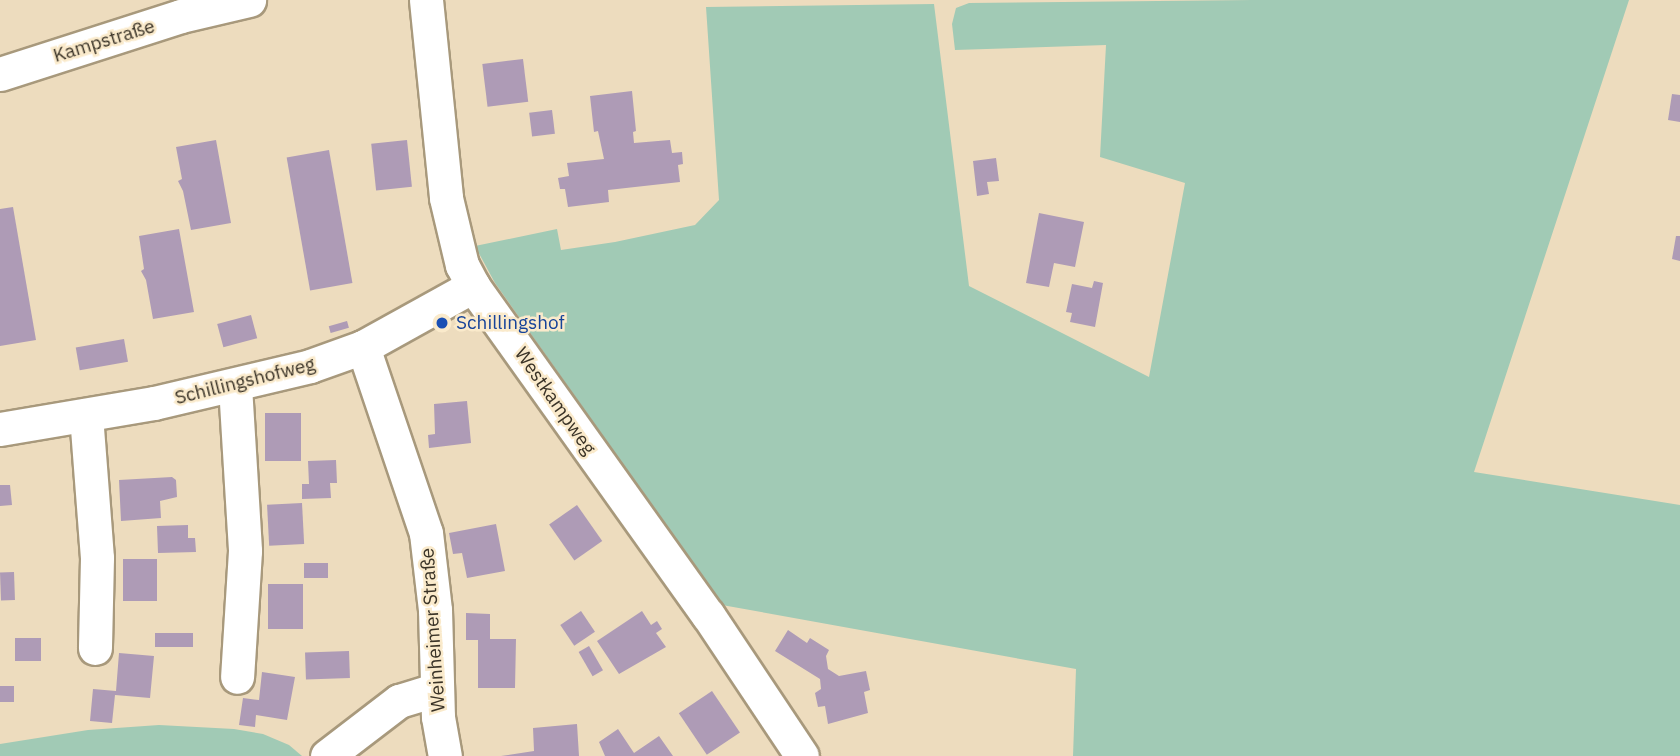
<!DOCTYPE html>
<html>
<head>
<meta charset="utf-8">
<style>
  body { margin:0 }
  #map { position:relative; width:1680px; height:756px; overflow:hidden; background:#eddcbe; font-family:"IBM Plex Sans",sans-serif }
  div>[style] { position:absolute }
  .green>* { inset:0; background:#a1cab5 }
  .building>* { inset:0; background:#ae9bb6; transform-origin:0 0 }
  .roads { filter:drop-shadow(2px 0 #a8997c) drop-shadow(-2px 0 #a8997c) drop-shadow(0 2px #a8997c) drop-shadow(0 -2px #a8997c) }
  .minor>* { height:33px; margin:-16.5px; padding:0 16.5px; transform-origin:16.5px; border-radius:16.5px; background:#fff }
  .dots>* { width:19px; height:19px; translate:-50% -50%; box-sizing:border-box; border:4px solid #faeacb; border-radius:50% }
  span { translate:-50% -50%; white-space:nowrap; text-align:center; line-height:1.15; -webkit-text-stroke:5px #faeacb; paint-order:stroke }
  .street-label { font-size:19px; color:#3a3327 }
  .transit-label { font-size:19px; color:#164399 }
  .left { translate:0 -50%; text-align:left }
</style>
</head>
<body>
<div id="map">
  <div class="green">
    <div style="clip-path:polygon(1252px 0,1629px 0,1474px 472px,1680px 505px,1680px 756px,1073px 756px,1076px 669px,722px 605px,495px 283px,475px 246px,557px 229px,561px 250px,615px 242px,695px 225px,719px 200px,706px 7px,934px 4px,969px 286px,1149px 377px,1185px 183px,1100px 157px,1106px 45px,955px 50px,952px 24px,956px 8px,969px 3px)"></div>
    <div style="clip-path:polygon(159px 725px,234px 729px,263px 734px,289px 745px,302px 756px,0 756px,0 744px,88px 730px)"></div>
  </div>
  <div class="building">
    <div style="left:523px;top:59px;width:43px;height:41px;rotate:83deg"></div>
    <div style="clip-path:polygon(632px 91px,636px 131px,633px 132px,634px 143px,670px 140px,672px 153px,682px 152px,683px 164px,678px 165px,680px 182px,608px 190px,609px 202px,568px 207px,565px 189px,560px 189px,558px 178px,569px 176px,567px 163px,604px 159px,598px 131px,594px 132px,590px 96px)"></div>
    <div style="clip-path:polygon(1672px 94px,1680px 95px,1680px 122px,1668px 120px)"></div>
    <div style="left:552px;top:110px;width:24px;height:23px;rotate:83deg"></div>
    <div style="clip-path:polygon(216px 140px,231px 223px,191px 230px,183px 191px,178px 181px,182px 179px,176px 147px)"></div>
    <div style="left:407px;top:140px;width:47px;height:36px;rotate:84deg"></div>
    <div style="left:329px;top:150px;width:135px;height:43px;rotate:80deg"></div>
    <div style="clip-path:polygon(996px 158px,999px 181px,987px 182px,989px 194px,977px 196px,973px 161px)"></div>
    <div style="clip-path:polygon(13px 207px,36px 340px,0 346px,0 209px)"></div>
    <div style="clip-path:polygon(1039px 213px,1084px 222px,1075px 267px,1054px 263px,1049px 287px,1026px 283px)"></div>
    <div style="clip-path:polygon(179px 229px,194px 312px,153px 319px,146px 280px,141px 271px,144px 269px,139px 236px)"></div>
    <div style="clip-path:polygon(1676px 236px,1680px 236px,1680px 261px,1672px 259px)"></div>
    <div style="clip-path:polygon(1094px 281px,1103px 283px,1095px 327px,1070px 322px,1072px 313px,1066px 312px,1072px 284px,1092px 288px)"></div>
    <div style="left:251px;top:315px;width:24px;height:35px;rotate:75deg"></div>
    <div style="left:347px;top:321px;width:7px;height:19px;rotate:74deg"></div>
    <div style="left:124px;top:339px;width:23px;height:49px;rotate:80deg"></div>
    <div style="clip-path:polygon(467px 401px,471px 443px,429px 448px,428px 435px,435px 434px,434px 404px)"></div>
    <div style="left:265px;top:413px;width:36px;height:48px"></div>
    <div style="clip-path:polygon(336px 460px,337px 483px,330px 483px,331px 498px,302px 499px,302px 484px,309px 484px,308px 461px)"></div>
    <div style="clip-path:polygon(172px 477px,176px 480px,177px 497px,160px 501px,161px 518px,121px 521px,119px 480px)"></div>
    <div style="clip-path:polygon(0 485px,10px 485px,12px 505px,0 506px)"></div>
    <div style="left:302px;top:503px;width:41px;height:35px;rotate:87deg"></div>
    <div style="left:577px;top:505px;width:44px;height:34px;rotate:55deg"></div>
    <div style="clip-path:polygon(496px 524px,505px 571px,467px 578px,462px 553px,453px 554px,449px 533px)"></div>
    <div style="clip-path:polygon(188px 525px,188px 538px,195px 538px,196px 552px,158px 553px,157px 526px)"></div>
    <div style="left:123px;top:559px;width:34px;height:42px"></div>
    <div style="left:304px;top:563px;width:24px;height:15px"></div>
    <div style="left:14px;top:572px;width:28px;height:14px;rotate:88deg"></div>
    <div style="left:268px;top:584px;width:35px;height:45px"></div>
    <div style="left:581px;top:611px;width:25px;height:25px;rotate:56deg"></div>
    <div style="clip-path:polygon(642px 611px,651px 625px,657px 621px,662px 629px,656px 633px,666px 647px,619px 674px,597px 641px)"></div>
    <div style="clip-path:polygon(466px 613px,490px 614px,490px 639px,516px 639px,515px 688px,478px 688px,478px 640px,466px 640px)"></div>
    <div style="clip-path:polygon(788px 630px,807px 643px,810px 638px,829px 650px,826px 656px,828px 669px,839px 676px,866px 671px,870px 690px,864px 692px,868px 713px,828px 724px,825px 706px,818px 707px,815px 693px,821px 689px,820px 679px,775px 651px)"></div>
    <div style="left:155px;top:633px;width:38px;height:14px"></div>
    <div style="left:15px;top:638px;width:26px;height:23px"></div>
    <div style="left:589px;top:646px;width:28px;height:12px;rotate:60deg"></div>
    <div style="left:349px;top:651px;width:27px;height:44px;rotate:88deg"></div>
    <div style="clip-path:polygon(119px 653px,154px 656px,150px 698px,115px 695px,112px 723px,90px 721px,93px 689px,116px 691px)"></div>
    <div style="clip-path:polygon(262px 672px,295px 677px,287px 720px,256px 715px,255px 727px,239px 725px,243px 698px,259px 700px)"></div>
    <div style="left:0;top:686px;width:14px;height:16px"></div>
    <div style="left:712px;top:691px;width:50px;height:40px;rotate:56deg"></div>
    <div style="clip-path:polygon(577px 724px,579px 756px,501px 756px,534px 751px,533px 728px)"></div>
    <div style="clip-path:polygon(618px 729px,634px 753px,659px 736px,673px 756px,605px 756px,599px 742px)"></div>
  </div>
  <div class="roads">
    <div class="minor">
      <div style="left:426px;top:0;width:199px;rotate:84.2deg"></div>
      <div style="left:446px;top:198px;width:69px;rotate:76.6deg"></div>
      <div style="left:462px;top:265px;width:24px;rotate:62deg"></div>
      <div style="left:473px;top:286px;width:404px;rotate:54.5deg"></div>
      <div style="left:708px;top:615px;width:169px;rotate:56.3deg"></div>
      <div style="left:0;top:74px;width:190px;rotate:-17.8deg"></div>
      <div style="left:181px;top:16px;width:70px;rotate:-13.2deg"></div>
      <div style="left:363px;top:347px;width:196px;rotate:71.3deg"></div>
      <div style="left:426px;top:533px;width:78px;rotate:83.3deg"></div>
      <div style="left:435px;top:610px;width:107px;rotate:88.4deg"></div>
      <div style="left:438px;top:717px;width:40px;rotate:80deg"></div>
      <div style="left:235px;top:386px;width:165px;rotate:86.5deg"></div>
      <div style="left:245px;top:551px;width:126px;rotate:93.6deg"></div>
      <div style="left:86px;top:415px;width:143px;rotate:85.6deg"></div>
      <div style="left:97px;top:558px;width:90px;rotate:91.3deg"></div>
      <div style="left:0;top:429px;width:156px;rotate:-9.6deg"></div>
      <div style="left:154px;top:403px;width:160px;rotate:-13.3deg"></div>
      <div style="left:310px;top:366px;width:56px;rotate:-19.7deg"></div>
      <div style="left:363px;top:347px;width:126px;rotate:-29deg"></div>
      <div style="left:327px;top:756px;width:91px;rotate:-37.4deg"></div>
      <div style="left:399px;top:701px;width:39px;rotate:-17deg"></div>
    </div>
  </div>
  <div class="dots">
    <div style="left:442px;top:323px;background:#1a4fb4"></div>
  </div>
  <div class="street-label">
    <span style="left:104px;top:41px;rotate:-17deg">Kampstraße</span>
    <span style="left:245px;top:381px;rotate:-14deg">Schillingshofweg</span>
    <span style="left:555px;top:401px;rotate:55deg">Westkampweg</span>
    <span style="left:433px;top:630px;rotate:-94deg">Weinheimer Straße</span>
  </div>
  <div class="transit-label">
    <span class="left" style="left:456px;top:323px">Schillingshof</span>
  </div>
</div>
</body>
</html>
